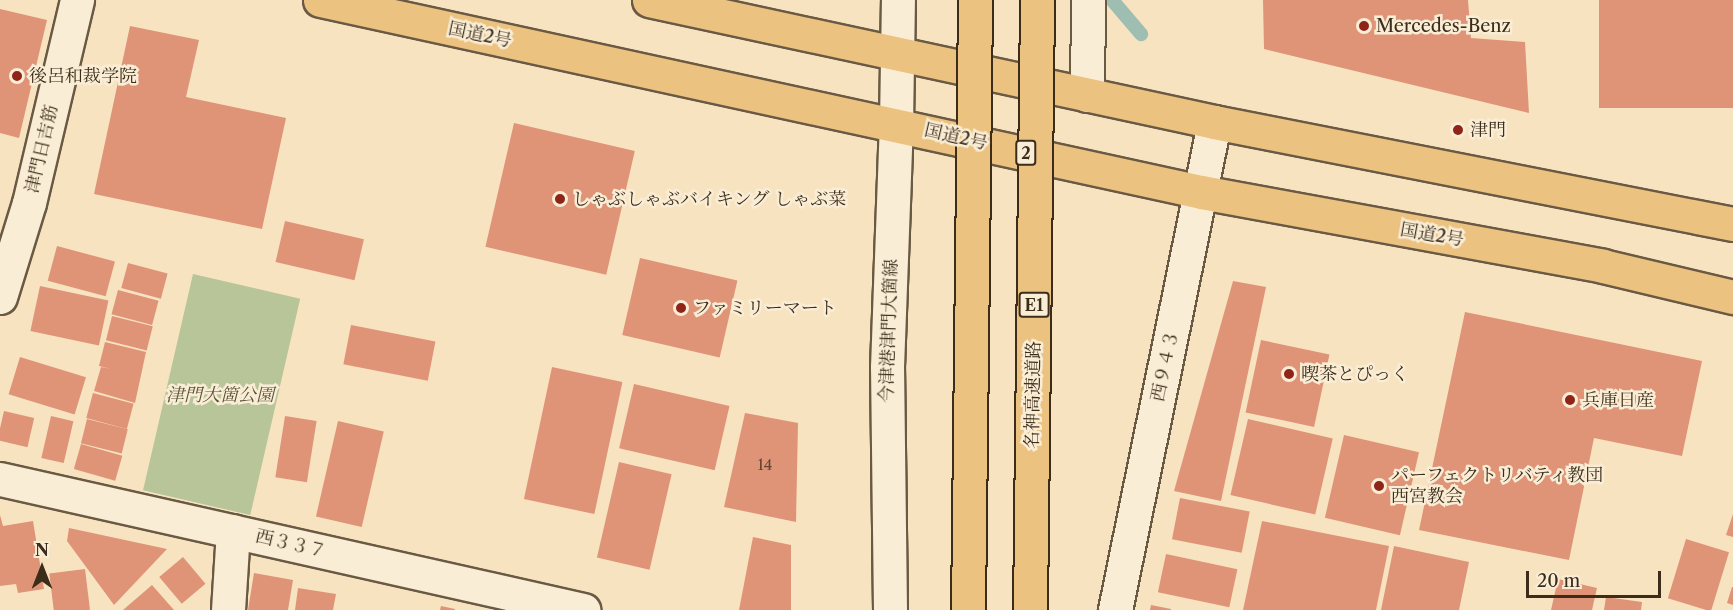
<!DOCTYPE html>
<html>
<head>
<meta charset="utf-8">
<style>
  body { margin:0 }
  #map { position:relative; width:1733px; height:610px; overflow:hidden; background:#f8e3c0; font-family:"Libre Caslon Text","Noto Serif JP",serif }
  div>[style] { position:absolute }
  .green>* { inset:0; background:#b7c598; transform-origin:0 0 }
  .stream>* { height:14px; margin:-7px; padding:0 7px; transform-origin:7px; border-radius:7px; background:#9dbeb1 }
  .building>* { inset:0; background:#df9478; transform-origin:0 0 }
  .roads { filter:drop-shadow(2px 0 #6a5a44) drop-shadow(-2px 0 #6a5a44) drop-shadow(0 2px #6a5a44) drop-shadow(0 -2px #6a5a44) }
  .street>* { height:33px; margin:-16.5px; padding:0 16.5px; transform-origin:16.5px; border-radius:16.5px; background:#faedd6 }
  .secondary>* { height:33px; margin:-16.5px; padding:0 16.5px; transform-origin:16.5px; border-radius:16.5px; background:#faedd6 }
  .highway>* { height:33px; margin:-16.5px; padding:0 16.5px; transform-origin:16.5px; border-radius:16.5px; background:#ecc280 }
  .bridges { filter:drop-shadow(2px 0 #3b2d1a) drop-shadow(-2px 0 #3b2d1a) drop-shadow(0 2px #3b2d1a) drop-shadow(0 -2px #3b2d1a) }
  .highway-bridge>* { height:33px; margin:-16.5px; padding:0 16.5px; transform-origin:16.5px; border-radius:16.5px; background:#ecc280 }
  .dots>* { width:16px; height:16px; translate:-50% -50%; box-sizing:border-box; border:3px solid #faedd6; border-radius:50% }
  span { translate:-50% -50%; white-space:nowrap; text-align:center; line-height:1.15; -webkit-text-stroke:5px #faedd6; paint-order:stroke }
  .number-label { font-size:15px; color:#644732 }
  .number-label span { -webkit-text-stroke-width:0 }
  .shield-label span { padding:2px 4px; background:#faedd6; border:2px solid; border-radius:4px; -webkit-text-stroke-width:0 }
  .shield-label { font-size:16px; color:#3b2d1a; font-weight:700 }
  .poi-label { font-size:18px; color:#3b2d1a }
  .left { translate:0 -50%; text-align:left }
  .street-label { font-size:18px; color:#3b2d1a }
  .park-label { font-size:18px; color:#5a533a; font-style:italic }
  .north { position:absolute; left:12px; top:538px; width:60px; height:60px; -webkit-text-stroke:4px #faedd6; paint-order:stroke; rotate:0deg; font-size:16px; font-weight:700; line-height:24px; text-align:center; color:#3b2d1a }
  .north::after { content:''; display:block; margin:auto; width:21px; height:27px; background:#3b2d1a; clip-path:polygon(50% 0,100% 100%,50% 72%,0 100%) }
  .scale { position:absolute; left:1526px; top:571px; width:135px; height:27px; box-sizing:border-box; border:3px solid #3b2d1a; border-top:0; padding-left:8px; font-size:18px; line-height:21px; white-space:nowrap; color:#3b2d1a; -webkit-text-stroke:4px #faedd6; paint-order:stroke }
</style>
</head>
<body>
<div id="map">
  <div class="green">
    <div style="left:193px;top:274px;width:110px;height:222px;rotate:13deg"></div>
  </div>
  <div class="stream">
    <div style="left:1112px;top:0;width:45px;rotate:49.5deg"></div>
  </div>
  <div class="building">
    <div style="clip-path:polygon(1263px 0,1468px 0,1471px 38px,1525px 42px,1529px 113px,1264px 49px)"></div>
    <div style="left:1599px;top:0;width:134px;height:108px"></div>
    <div style="clip-path:polygon(0 9px,47px 20px,19px 138px,0 133px)"></div>
    <div style="clip-path:polygon(130px 26px,199px 40px,186px 97px,286px 118px,262px 229px,94px 194px)"></div>
    <div style="left:514px;top:123px;width:124px;height:127px;rotate:13deg"></div>
    <div style="left:285px;top:221px;width:81px;height:42px;rotate:13deg"></div>
    <div style="left:57px;top:246px;width:60px;height:36px;rotate:15deg"></div>
    <div style="left:640px;top:258px;width:100px;height:79px;rotate:13deg"></div>
    <div style="left:128px;top:263px;width:41px;height:26px;rotate:15deg"></div>
    <div style="clip-path:polygon(1233px 281px,1266px 287px,1221px 501px,1174px 491px)"></div>
    <div style="left:40px;top:286px;width:70px;height:46px;rotate:12deg"></div>
    <div style="left:118px;top:290px;width:42px;height:25px;rotate:15deg"></div>
    <div style="clip-path:polygon(1465px 312px,1702px 361px,1682px 456px,1594px 438px,1569px 560px,1419px 530px)"></div>
    <div style="left:112px;top:316px;width:42px;height:25px;rotate:14deg"></div>
    <div style="left:351px;top:325px;width:86px;height:40px;rotate:11deg"></div>
    <div style="left:1261px;top:340px;width:70px;height:74px;rotate:12deg"></div>
    <div style="clip-path:polygon(105px 342px,146px 352px,135px 403px,94px 391px,101px 367px,111px 369px,99px 366px)"></div>
    <div style="left:20px;top:357px;width:69px;height:39px;rotate:17deg"></div>
    <div style="left:552px;top:367px;width:72px;height:135px;rotate:12deg"></div>
    <div style="left:634px;top:384px;width:98px;height:66px;rotate:13deg"></div>
    <div style="left:93px;top:393px;width:42px;height:26px;rotate:15deg"></div>
    <div style="left:4px;top:411px;width:31px;height:30px;rotate:13deg"></div>
    <div style="clip-path:polygon(745px 413px,798px 423px,796px 522px,724px 507px)"></div>
    <div style="left:51px;top:416px;width:23px;height:43px;rotate:13deg"></div>
    <div style="left:285px;top:416px;width:32px;height:62px;rotate:9deg"></div>
    <div style="left:87px;top:419px;width:42px;height:25px;rotate:14deg"></div>
    <div style="left:1248px;top:419px;width:87px;height:78px;rotate:13deg"></div>
    <div style="left:338px;top:421px;width:47px;height:98px;rotate:13deg"></div>
    <div style="left:1344px;top:435px;width:77px;height:85px;rotate:13deg"></div>
    <div style="left:81px;top:444px;width:43px;height:26px;rotate:16deg"></div>
    <div style="left:619px;top:462px;width:54px;height:98px;rotate:13deg"></div>
    <div style="left:1180px;top:498px;width:71px;height:42px;rotate:11deg"></div>
    <div style="clip-path:polygon(1733px 514px,1733px 537px,1726px 535px)"></div>
    <div style="clip-path:polygon(0 515px,3px 526px,33px 521px,44px 589px,18px 593px,16px 584px,0 586px)"></div>
    <div style="clip-path:polygon(1262px 521px,1389px 546px,1376px 610px,1243px 610px)"></div>
    <div style="clip-path:polygon(69px 528px,167px 549px,114px 605px,67px 541px)"></div>
    <div style="clip-path:polygon(753px 537px,791px 545px,791px 610px,739px 610px)"></div>
    <div style="left:1686px;top:539px;width:45px;height:62px;rotate:17deg"></div>
    <div style="clip-path:polygon(1394px 546px,1469px 562px,1459px 610px,1381px 610px)"></div>
    <div style="left:1166px;top:554px;width:73px;height:39px;rotate:12deg"></div>
    <div style="left:183px;top:557px;width:35px;height:31px;rotate:50deg"></div>
    <div style="left:85px;top:569px;width:41px;height:36px;rotate:83deg"></div>
    <div style="clip-path:polygon(254px 573px,293px 580px,288px 610px,248px 610px)"></div>
    <div style="clip-path:polygon(1558px 579px,1597px 588px,1592px 610px,1551px 610px)"></div>
    <div style="clip-path:polygon(152px 585px,174px 610px,123px 610px)"></div>
    <div style="clip-path:polygon(1732px 587px,1733px 587px,1733px 605px,1727px 603px)"></div>
    <div style="clip-path:polygon(298px 588px,336px 594px,333px 610px,295px 610px)"></div>
    <div style="clip-path:polygon(1606px 597px,1642px 602px,1641px 610px,1604px 610px)"></div>
    <div style="clip-path:polygon(1151px 605px,1171px 609px,1171px 610px,1150px 610px)"></div>
    <div style="clip-path:polygon(441px 606px,455px 609px,455px 610px,440px 610px)"></div>
  </div>
  <div class="roads">
    <div class="street">
      <div style="left:1087px;top:95px;width:95px;rotate:-89.4deg"></div>
      <div style="left:0;top:297px;width:98px;rotate:-72.9deg"></div>
      <div style="left:29px;top:203px;width:209px;rotate:-76.7deg"></div>
      <div style="left:0;top:479px;width:598px;rotate:12.66deg"></div>
      <div style="left:228px;top:610px;width:79px;rotate:-86.4deg"></div>
      <div style="left:1115px;top:610px;width:498px;rotate:-78.5deg"></div>
    </div>
    <div class="secondary">
      <div style="left:890px;top:610px;width:243px;rotate:-90.7deg"></div>
      <div style="left:887px;top:367px;width:243px;rotate:-87.9deg"></div>
      <div style="left:896px;top:124px;width:124px;rotate:-89.1deg"></div>
    </div>
    <div class="highway">
      <div style="left:320px;top:0;width:902px;rotate:12.29deg"></div>
      <div style="left:1201px;top:192px;width:409px;rotate:10.4deg"></div>
      <div style="left:1603px;top:266px;width:134px;rotate:13.4deg"></div>
      <div style="left:649px;top:0;width:578px;rotate:12.18deg"></div>
      <div style="left:1214px;top:122px;width:529px;rotate:11.12deg"></div>
    </div>
  </div>
  <div class="bridges">
    <div class="highway-bridge">
      <div style="left:968px;top:610px;width:610px;rotate:-89.34deg"></div>
      <div style="left:1030px;top:610px;width:610px;rotate:-89.34deg"></div>
    </div>
  </div>
  <div class="dots">
    <div style="left:1364px;top:26px;background:#8f2418"></div>
    <div style="left:17px;top:76px;background:#8f2418"></div>
    <div style="left:1458px;top:130px;background:#8f2418"></div>
    <div style="left:560px;top:199px;background:#8f2418"></div>
    <div style="left:681px;top:308px;background:#8f2418"></div>
    <div style="left:1289px;top:374px;background:#8f2418"></div>
    <div style="left:1570px;top:400px;background:#8f2418"></div>
    <div style="left:1379px;top:486px;background:#8f2418"></div>
  </div>
  <div class="number-label">
    <span style="left:765px;top:465px">14</span>
  </div>
  <div class="shield-label">
    <span style="left:1026px;top:153px">2</span>
    <span style="left:1034px;top:305px">E1</span>
  </div>
  <div class="poi-label">
    <span class="left" style="left:1376px;top:26px">Mercedes-Benz</span>
    <span class="left" style="left:29px;top:76px">後呂和裁学院</span>
    <span class="left" style="left:1470px;top:130px">津門</span>
    <span class="left" style="left:572px;top:199px">しゃぶしゃぶバイキング しゃぶ菜</span>
    <span class="left" style="left:693px;top:308px">ファミリーマート</span>
    <span class="left" style="left:1301px;top:374px">喫茶とぴっく</span>
    <span class="left" style="left:1582px;top:400px">兵庫日産</span>
    <span class="left" style="left:1391px;top:486px">パーフェクトリバティ教団<br>西宮教会</span>
  </div>
  <div class="street-label">
    <span style="left:480px;top:35px;rotate:12deg">国道2号</span>
    <span style="left:956px;top:137px;rotate:13deg">国道2号</span>
    <span style="left:42px;top:149px;rotate:-77deg">津門日吉筋</span>
    <span style="left:1432px;top:235px;rotate:10deg">国道2号</span>
    <span style="left:889px;top:331px;rotate:-88deg">今津港津門大箇線</span>
    <span style="left:1165px;top:366px;rotate:-78deg">西９４３</span>
    <span style="left:1033px;top:395px;rotate:-89deg">名神高速道路</span>
    <span style="left:291px;top:544px;rotate:13deg">西３３７</span>
  </div>
  <div class="park-label">
    <span style="left:220px;top:395px">津門大箇公園</span>
  </div>
  <div class="north">N</div>
  <div class="scale">20 m</div>
</div>
</body>
</html>
